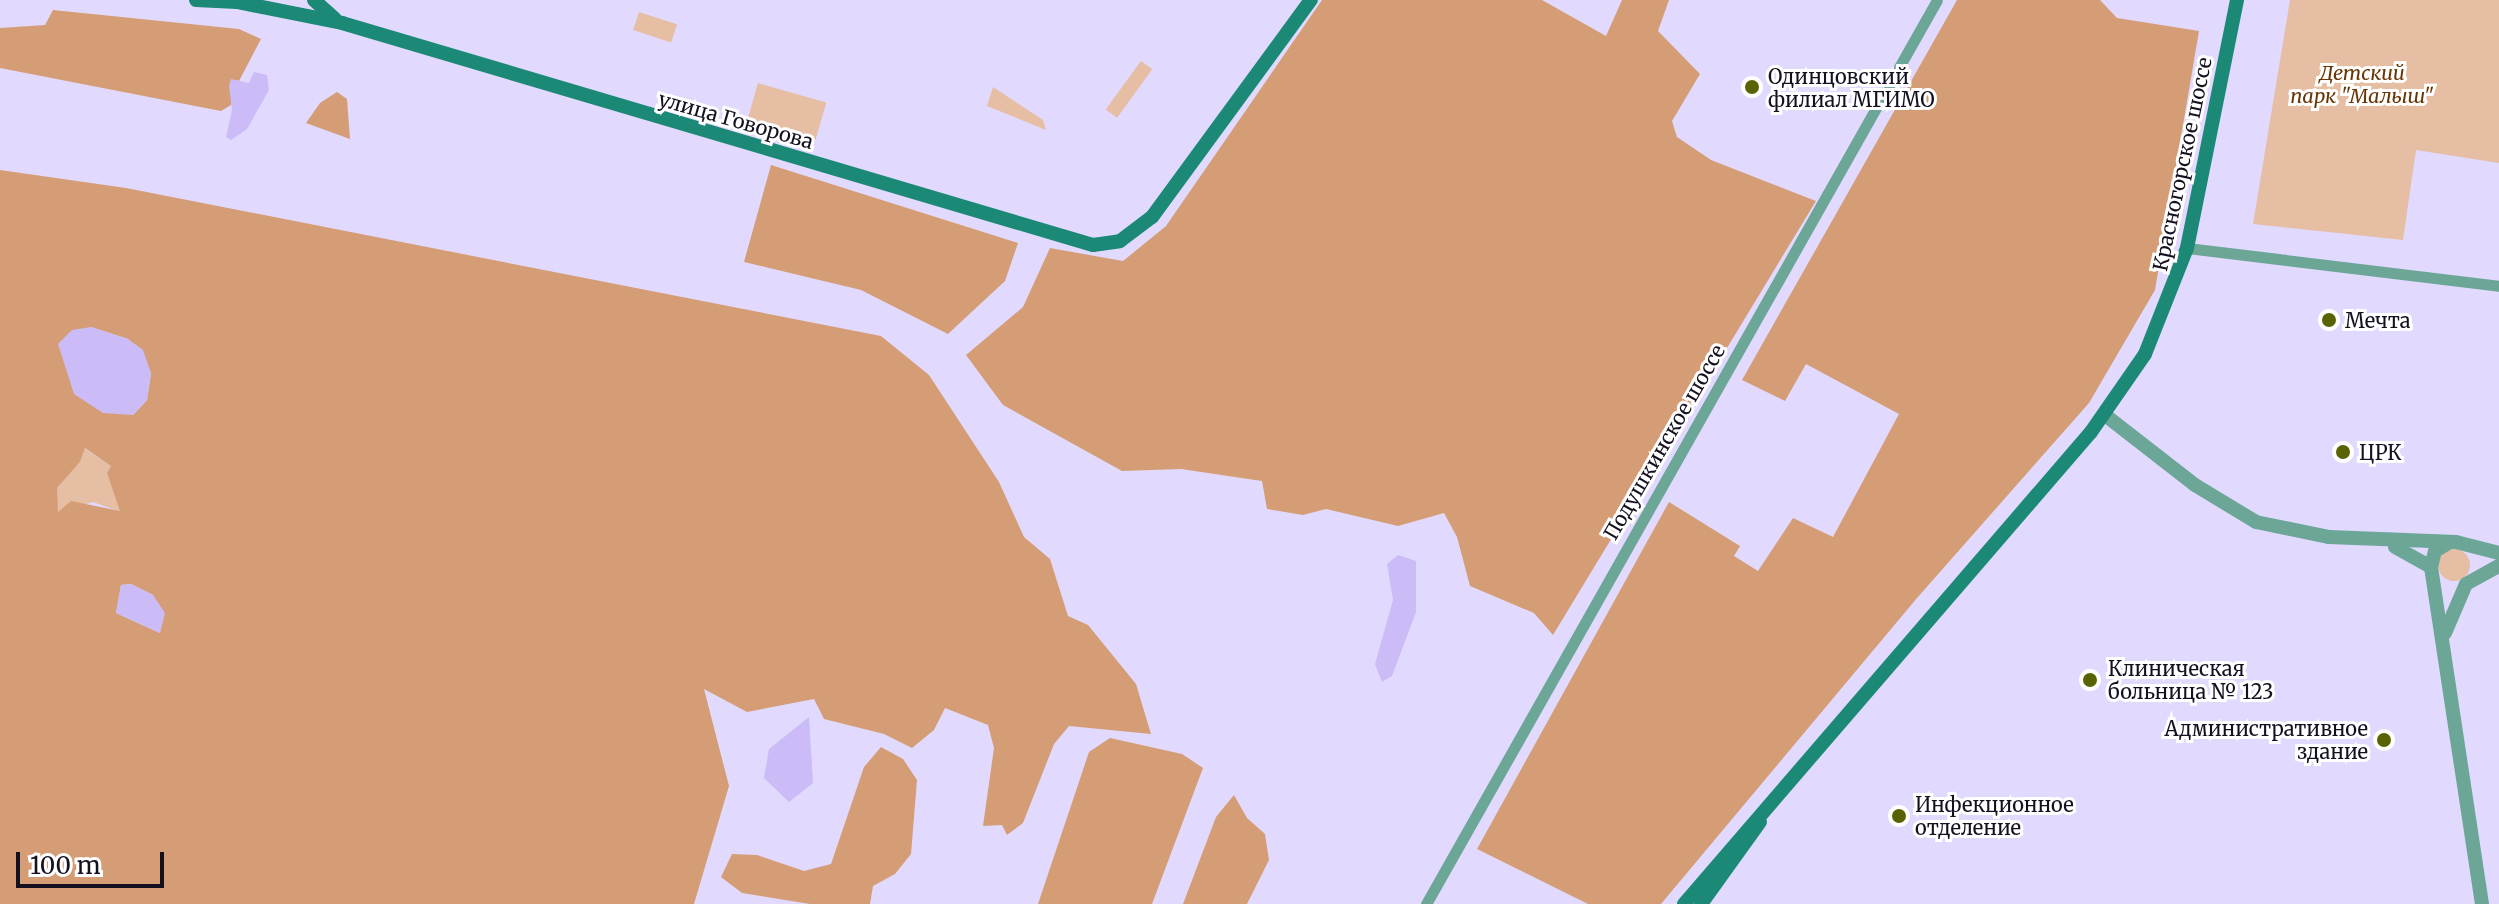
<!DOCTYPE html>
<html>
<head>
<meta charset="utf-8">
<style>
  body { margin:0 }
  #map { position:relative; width:2499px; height:904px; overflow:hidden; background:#e2d9fe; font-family:Merriweather,serif }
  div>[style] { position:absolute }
  .green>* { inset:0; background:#e5bea3; transform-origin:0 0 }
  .round { border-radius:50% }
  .forest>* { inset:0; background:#d49d75 }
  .water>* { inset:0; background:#cbbbf7 }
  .minor>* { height:11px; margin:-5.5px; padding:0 5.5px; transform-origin:5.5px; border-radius:5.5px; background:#6ba697 }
  .tertiary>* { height:14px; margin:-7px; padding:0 7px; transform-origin:7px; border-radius:7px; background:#6ba697 }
  .secondary>* { height:14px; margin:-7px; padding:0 7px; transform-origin:7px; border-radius:7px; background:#1b8975 }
  .dots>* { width:22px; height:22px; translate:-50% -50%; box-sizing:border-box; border:4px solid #fff; border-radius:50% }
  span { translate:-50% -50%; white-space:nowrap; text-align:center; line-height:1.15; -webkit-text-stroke:6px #fff; paint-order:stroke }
  .park-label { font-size:20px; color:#693504; font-style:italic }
  .poi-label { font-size:20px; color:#151020 }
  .left { translate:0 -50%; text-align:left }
  .right { translate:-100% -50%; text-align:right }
  .street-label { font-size:20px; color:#151020 }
  .scale { position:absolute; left:16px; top:852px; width:148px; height:36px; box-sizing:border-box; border:4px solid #151020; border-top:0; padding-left:10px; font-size:24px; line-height:28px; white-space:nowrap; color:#151020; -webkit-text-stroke:6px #fff; paint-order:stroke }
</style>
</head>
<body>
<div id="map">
  <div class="green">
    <div style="clip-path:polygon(2290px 0,2499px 0,2499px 163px,2416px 150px,2403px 240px,2253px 224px)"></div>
    <div style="left:639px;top:12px;width:40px;height:19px;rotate:18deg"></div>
    <div style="left:1141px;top:61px;width:14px;height:60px;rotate:36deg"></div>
    <div style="left:758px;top:83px;width:71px;height:39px;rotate:16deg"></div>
    <div style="clip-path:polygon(993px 87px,1043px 120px,1046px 130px,987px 106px)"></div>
    <div style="clip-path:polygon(84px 448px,111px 466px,107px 473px,121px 512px,93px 502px,57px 512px,57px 488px,80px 462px)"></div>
    <div class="round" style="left:2438px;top:549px;width:32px;height:32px"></div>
  </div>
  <div class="forest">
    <div style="clip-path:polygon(1322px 0,1542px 0,1606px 36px,1622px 0,1669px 0,1658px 31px,1700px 74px,1672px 121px,1677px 137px,1711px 160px,1816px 201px,1553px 635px,1534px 613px,1470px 586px,1457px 537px,1444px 513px,1398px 526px,1326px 509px,1303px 515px,1267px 509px,1262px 481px,1181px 469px,1122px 471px,1003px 405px,966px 355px,1023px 307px,1050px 248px,1123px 261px,1166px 226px)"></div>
    <div style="clip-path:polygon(1957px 0,2100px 0,2117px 18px,2199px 31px,2155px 290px,2089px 403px,1917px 598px,1661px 904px,1588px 904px,1477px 849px,1669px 502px,1740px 546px,1734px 556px,1758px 571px,1793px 518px,1833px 537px,1899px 414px,1806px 364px,1785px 401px,1742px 380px)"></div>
    <div style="clip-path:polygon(53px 10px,239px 29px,261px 39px,239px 81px,231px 80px,231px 105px,221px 111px,0 68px,0 28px,45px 25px)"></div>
    <div style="clip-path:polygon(337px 92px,347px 99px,350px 139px,306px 123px,320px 103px)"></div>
    <div style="clip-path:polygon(771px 165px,1018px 243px,1005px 281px,948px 334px,861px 290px,744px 262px)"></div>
    <div style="clip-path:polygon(evenodd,0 170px,126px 188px,881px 336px,929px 375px,999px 482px,1024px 537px,1050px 559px,1068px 616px,1088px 625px,1136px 684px,1151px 734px,1069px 726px,1054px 744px,1023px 823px,1007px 835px,1002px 825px,983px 826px,994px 748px,988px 725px,945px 708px,934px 730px,912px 748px,884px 734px,824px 719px,814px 699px,747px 712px,704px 689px,729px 786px,694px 904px,0 904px,0 170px,91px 327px,128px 339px,151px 373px,147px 400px,133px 415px,91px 327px,0 170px,85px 448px,111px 466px,107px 473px,120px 511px,71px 501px,58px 512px,57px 488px,80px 462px,85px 448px,0 170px,131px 584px,153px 595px,160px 633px,116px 613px,121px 585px,131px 584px)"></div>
    <div style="clip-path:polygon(1110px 738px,1182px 754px,1203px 768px,1152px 904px,1038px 904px,1089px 752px)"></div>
    <div style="clip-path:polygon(881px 747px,903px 759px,917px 780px,911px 854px,895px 874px,873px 886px,870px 904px,810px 904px,742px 893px,721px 877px,732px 854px,757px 855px,804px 871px,831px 864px,864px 767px)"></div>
    <div style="clip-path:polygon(1234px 795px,1247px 818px,1265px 834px,1269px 860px,1247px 904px,1183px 904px,1216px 817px)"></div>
  </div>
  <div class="water">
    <div style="clip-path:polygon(254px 72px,267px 75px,269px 90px,247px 129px,231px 140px,226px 137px,232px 110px,229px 86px,231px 79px,249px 83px)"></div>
    <div style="clip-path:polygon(91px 327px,128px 339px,143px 350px,151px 373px,147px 400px,133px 415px,103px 413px,74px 394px,58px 344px,72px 330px)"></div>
    <div style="clip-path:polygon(1398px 555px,1416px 561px,1416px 612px,1392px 676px,1382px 682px,1375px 664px,1393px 600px,1387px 564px)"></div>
    <div style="clip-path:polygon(131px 584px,153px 595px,165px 613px,160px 633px,116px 613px,121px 585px)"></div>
    <div style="clip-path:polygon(809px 717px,813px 783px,789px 802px,764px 778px,769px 749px)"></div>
  </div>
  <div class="minor">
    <div style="left:2187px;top:248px;width:314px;rotate:6.9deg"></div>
    <div style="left:1426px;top:904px;width:1038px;rotate:-60.52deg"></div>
  </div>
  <div class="tertiary">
    <div style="left:2105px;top:415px;width:114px;rotate:37.9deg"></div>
    <div style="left:2195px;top:485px;width:71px;rotate:31.2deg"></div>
    <div style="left:2256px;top:522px;width:75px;rotate:11.6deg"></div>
    <div style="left:2329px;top:537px;width:127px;rotate:2.3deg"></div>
    <div style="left:2456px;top:542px;width:44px;rotate:14.3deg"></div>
    <div style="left:2450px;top:542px;width:17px;rotate:149deg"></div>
    <div style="left:2435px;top:551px;width:16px;rotate:104deg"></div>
    <div style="left:2431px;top:567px;width:341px;rotate:81.4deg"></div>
    <div style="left:2395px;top:547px;width:41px;rotate:29.1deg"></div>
    <div style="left:2445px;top:633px;width:53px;rotate:-66.8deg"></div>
    <div style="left:2466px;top:584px;width:38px;rotate:-29deg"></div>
  </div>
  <div class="secondary">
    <div style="left:196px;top:0;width:41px;rotate:2.8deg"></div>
    <div style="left:237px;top:2px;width:107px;rotate:11.3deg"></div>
    <div style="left:342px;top:23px;width:783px;rotate:16.47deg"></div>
    <div style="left:1093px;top:245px;width:27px;rotate:-8deg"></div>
    <div style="left:1120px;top:241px;width:40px;rotate:-37deg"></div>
    <div style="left:1152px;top:217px;width:269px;rotate:-53.8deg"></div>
    <div style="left:314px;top:0;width:28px;rotate:42deg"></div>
    <div style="left:1684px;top:904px;width:623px;rotate:-49.23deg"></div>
    <div style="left:2091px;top:432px;width:95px;rotate:-55.3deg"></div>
    <div style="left:2145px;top:354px;width:114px;rotate:-68.4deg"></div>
    <div style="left:2187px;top:248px;width:253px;rotate:-78.6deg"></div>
    <div style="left:1701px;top:904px;width:101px;rotate:-54.3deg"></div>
  </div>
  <div class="dots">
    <div style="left:1752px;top:87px;background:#596303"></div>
    <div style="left:2329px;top:320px;background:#596303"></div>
    <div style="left:2343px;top:452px;background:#596303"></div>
    <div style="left:2090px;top:680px;background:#596303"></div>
    <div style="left:2384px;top:740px;background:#596303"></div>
    <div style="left:1899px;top:816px;background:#596303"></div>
  </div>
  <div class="park-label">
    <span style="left:2362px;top:84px">Детский<br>парк "Малыш"</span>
  </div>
  <div class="poi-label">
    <span class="left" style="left:1768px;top:88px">Одинцовский<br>филиал МГИМО</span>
    <span class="left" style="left:2345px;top:320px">Мечта</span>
    <span class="left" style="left:2359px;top:452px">ЦРК</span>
    <span class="left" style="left:2108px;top:680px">Клиническая<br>больница № 123</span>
    <span class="right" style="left:2368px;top:740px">Административное<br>здание</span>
    <span class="left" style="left:1915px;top:816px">Инфекционное<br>отделение</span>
  </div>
  <div class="street-label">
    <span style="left:736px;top:120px;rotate:16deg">улица Говорова</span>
    <span style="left:2182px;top:164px;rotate:-78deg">Красногорское шоссе</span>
    <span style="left:1664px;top:442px;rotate:-60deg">Подушкинское шоссе</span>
  </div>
  <div class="scale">100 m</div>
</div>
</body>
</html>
